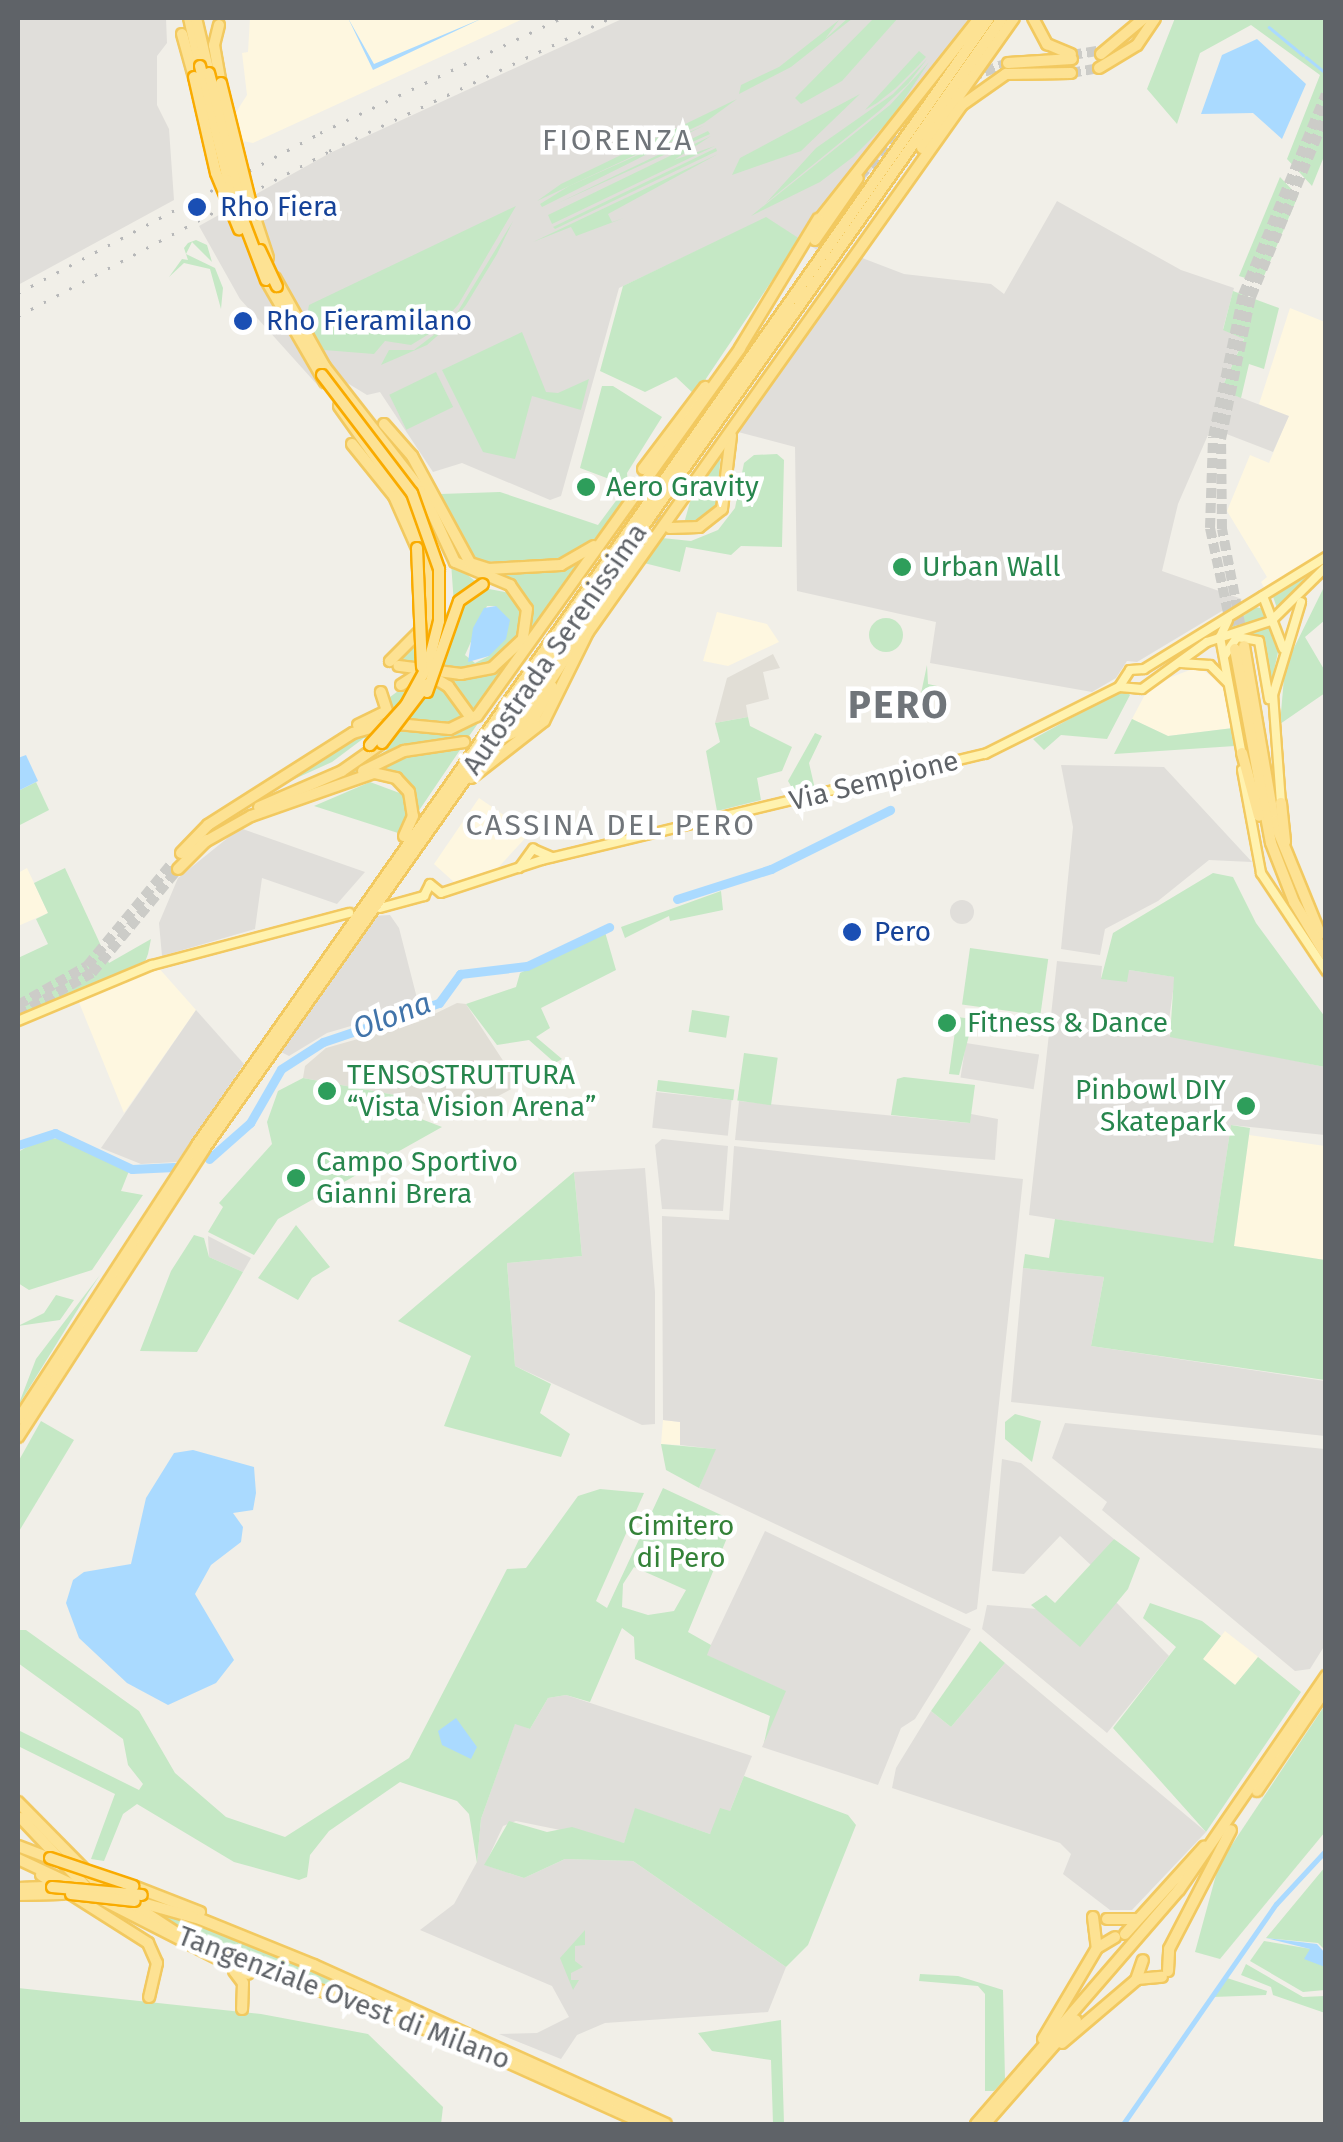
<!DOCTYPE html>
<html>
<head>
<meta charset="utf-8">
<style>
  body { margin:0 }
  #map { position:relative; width:1343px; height:2142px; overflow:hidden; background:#f1efe8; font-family:"Fira Sans",sans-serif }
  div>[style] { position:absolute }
  .commercial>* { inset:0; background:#fef7e0; transform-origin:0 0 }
  .industrial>* { inset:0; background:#e0deda; transform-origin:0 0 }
  .round { border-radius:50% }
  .education>* { inset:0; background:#e1ded6 }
  .green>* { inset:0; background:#c5e8c5; transform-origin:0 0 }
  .water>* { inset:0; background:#aadaff }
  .stream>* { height:2.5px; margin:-1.25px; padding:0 1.25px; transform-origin:1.25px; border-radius:1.25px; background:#aadaff }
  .canal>* { height:5px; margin:-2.5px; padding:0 2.5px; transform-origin:2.5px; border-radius:2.5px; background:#aadaff }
  .river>* { height:9px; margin:-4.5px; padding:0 4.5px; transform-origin:4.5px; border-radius:4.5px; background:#aadaff }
  .highway-tunnel>* { height:10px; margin-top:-5px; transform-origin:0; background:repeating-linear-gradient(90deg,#ccccc8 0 10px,transparent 0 15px) }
  .roads { filter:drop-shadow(2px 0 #f2c960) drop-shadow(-2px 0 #f2c960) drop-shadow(0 2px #f2c960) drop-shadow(0 -2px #f2c960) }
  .primary>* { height:8px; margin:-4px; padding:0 4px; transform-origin:4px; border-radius:4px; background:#fff2af }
  .highway>* { height:10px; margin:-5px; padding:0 5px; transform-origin:5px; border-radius:5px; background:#fde293 }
  .rail>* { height:2.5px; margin-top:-1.25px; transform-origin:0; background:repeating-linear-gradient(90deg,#b6b7b8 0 2.5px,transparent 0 14.5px) }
  .bridges { filter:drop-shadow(2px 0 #f9ab00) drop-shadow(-2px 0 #f9ab00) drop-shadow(0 2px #f9ab00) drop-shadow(0 -2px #f9ab00) }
  .highway-bridge>* { height:10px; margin:-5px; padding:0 5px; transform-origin:5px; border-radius:5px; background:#fde293 }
  .dots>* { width:28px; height:28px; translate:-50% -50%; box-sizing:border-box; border:5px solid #fff; border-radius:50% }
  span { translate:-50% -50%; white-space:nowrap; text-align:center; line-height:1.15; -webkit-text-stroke:9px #fff; paint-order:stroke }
  .transit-label { font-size:28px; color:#164399 }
  .left { translate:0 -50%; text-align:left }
  .leisure-label { font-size:28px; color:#27864d }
  .right { translate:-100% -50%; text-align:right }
  .street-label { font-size:28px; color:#5f6368 }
  .park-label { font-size:28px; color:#348238 }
  .neighbourhood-label { font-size:30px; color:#70757a; letter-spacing:2.5px }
  .water-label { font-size:30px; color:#4174aa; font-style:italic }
  .district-label { font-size:38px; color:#70757a; font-weight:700; letter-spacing:2.5px }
  .frame { position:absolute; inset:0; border:20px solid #5f6368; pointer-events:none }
</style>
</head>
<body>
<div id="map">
  <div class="commercial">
    <div style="clip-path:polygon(250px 18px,525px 18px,253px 143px,237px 140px,233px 117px,247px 95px,242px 53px,248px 52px)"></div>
    <div style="clip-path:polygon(1290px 308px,1325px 322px,1325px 549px,1266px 591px,1261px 582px,1267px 577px,1227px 511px,1250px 455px,1269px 463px,1288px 417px,1259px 404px)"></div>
    <div style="clip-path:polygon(717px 612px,767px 624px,779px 642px,728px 666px,703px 661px)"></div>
    <div style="clip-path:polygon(1198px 667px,1224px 685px,1233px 728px,1168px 736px,1132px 719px,1150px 685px)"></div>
    <div style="clip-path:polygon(479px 798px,530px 833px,494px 872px,455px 883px,434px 864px)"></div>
    <div style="clip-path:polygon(27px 868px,48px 913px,18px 926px,18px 873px)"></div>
    <div style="clip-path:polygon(157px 966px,196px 1010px,124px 1113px,78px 1000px)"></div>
    <div style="clip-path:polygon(1249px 1135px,1325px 1146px,1325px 1260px,1234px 1246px)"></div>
    <div style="clip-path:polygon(663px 1420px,680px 1422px,680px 1445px,661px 1444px)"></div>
    <div style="left:1225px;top:1631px;width:42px;height:36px;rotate:38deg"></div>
  </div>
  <div class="industrial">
    <div style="clip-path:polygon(18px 18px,166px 18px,167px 43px,157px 56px,157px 105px,169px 129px,174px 200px,18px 285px)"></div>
    <div style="clip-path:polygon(624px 18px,975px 18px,817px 250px,766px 218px,619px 288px,561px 496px,550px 500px,462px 463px,433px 472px,380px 392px,367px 395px,344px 381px,321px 389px,240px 299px,199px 226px,330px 153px)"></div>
    <div style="clip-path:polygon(1057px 201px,1181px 270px,1234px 288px,1223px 329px,1244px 338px,1221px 390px,1289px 416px,1273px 452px,1211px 428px,1178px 504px,1162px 571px,1242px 599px,1137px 662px,1127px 661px,1116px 678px,1092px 692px,930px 663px,936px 622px,797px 591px,795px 447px,738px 432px,857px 256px,904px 274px,991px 284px,1004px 294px)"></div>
    <div style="clip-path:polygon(1061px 765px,1164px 767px,1252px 862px,1209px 860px,1158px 901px,1105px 929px,1100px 955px,1061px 949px,1073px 827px)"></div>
    <div style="clip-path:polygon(240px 828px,365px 872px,337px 904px,262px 878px,255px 929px,162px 956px,159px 923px,178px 878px)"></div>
    <div class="round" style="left:950px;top:900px;width:24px;height:24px"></div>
    <div style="clip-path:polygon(390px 915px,399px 928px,419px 1006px,327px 1033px,289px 1056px,281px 1052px,372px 916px)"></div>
    <div style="clip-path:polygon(1057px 961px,1102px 966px,1101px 978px,1129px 970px,1175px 977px,1167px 1034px,1325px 1067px,1325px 1135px,1231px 1125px,1213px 1244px,1029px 1215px)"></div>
    <div style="clip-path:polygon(196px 1010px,244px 1064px,177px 1162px,141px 1164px,101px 1148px)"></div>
    <div style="left:966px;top:1043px;width:74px;height:35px;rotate:9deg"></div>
    <div style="left:656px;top:1092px;width:76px;height:36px;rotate:6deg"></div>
    <div style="clip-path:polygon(739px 1101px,969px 1123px,971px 1114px,998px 1119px,995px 1160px,735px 1140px)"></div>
    <div style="clip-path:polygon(662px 1139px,728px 1146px,723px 1211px,662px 1209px,655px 1145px)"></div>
    <div style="clip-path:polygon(734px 1146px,1023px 1179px,977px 1609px,966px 1614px,699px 1488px,715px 1449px,680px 1445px,680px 1422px,663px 1420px,662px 1216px,729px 1220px)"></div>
    <div style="clip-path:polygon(645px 1168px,655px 1292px,655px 1424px,642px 1425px,515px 1366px,507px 1263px,582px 1256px,574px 1172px)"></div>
    <div style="clip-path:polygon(208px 1236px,251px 1258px,243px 1272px,209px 1257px)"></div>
    <div style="clip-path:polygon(1023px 1268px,1104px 1277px,1091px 1346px,1325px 1381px,1325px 1436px,1011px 1402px)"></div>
    <div style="clip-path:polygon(1065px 1423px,1325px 1449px,1325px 1645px,1310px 1669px,1295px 1671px,1102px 1510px,1107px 1502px,1052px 1458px)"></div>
    <div style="clip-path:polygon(1002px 1459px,1021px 1463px,1114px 1539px,1093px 1567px,1060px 1536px,1024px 1574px,992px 1571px)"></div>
    <div style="clip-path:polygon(765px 1531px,971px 1629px,915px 1719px,901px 1728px,878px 1785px,762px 1747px,785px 1691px,706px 1655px)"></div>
    <div style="clip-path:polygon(1116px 1602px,1169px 1656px,1107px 1733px,982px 1629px,987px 1605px,1037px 1609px,1080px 1646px)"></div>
    <div style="clip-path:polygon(1005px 1663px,1206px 1832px,1132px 1910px,1110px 1910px,1063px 1874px,1071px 1854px,1060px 1843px,892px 1788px,896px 1768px,931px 1711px,951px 1727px)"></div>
    <div style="clip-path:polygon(566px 1695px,752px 1756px,730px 1811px,710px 1834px,636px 1809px,624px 1843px,516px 1821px,503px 1826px,485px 1865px,524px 1878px,565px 1859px,633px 1861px,786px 1967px,768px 2012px,605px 2023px,577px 2035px,561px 2059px,499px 2034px,537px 2033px,569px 2017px,552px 1986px,420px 1930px,454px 1904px,477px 1862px,481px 1819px,515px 1723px,530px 1729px,548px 1698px)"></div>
  </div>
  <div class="education">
    <div style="clip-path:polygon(773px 654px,780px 668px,763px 672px,769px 699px,746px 705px,748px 717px,715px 723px,727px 678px)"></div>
    <div style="clip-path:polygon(457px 1003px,466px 1004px,519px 1085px,459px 1117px,406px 1097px,303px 1078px,305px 1066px,326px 1048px,418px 1022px)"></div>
  </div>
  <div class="green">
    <div style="clip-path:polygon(848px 18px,853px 18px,791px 67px,739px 94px,741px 85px,779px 67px,839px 20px,825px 39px)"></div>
    <div style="clip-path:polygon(874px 18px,898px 18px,842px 81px,801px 104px,795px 98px)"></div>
    <div style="clip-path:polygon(1175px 18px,1325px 18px,1325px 154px,1312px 186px,1287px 159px,1320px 75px,1251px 25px,1200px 53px,1177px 124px,1147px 89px)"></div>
    <div style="clip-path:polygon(919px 51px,926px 57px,916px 68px,896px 88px,877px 103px,865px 110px)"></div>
    <div style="clip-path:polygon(927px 59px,908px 84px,879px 111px,766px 203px,816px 148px,893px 94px)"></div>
    <div style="clip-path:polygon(929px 62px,891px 119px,853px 157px,820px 182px,751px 216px,890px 105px)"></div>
    <div style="clip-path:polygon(860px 94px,801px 151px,732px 175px,740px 158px)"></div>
    <div style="clip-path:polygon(737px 99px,704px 123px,537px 201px,561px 184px)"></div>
    <div style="clip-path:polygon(705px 125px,542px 207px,540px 204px,569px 186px)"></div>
    <div style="clip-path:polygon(708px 131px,710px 134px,545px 209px,556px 204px)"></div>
    <div style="clip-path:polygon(711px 136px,674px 160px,715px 146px,552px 224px,548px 215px)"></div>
    <div style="clip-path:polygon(716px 148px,717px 151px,555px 229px,553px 227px)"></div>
    <div style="clip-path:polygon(718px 154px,608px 214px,612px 222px,624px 218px,576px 236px,571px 227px,533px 242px)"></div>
    <div style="clip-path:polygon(1280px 177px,1298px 196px,1261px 283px,1239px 276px)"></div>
    <div style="clip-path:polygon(516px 206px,458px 305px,434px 331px,411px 345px,385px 341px,374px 354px,324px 350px,306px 321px,309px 305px)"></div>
    <div style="clip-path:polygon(766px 217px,800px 239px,695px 395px,676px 377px,645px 392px,600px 371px,623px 286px)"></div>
    <div style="clip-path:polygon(513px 221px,497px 254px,466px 305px,453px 322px,427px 345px,381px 365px,389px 350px,414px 350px,452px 321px)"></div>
    <div style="clip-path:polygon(196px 240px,207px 245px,212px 262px,192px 242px,186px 254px,215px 268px,223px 288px,221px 309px,210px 269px,184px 263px,169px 277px,182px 259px,188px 260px,184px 248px,188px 243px)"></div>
    <div style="clip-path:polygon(1233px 291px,1279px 308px,1264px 369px,1249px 364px,1241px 398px,1221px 390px,1244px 339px,1223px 330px)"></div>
    <div style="clip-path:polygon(522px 332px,546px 392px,558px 393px,589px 379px,581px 410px,532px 396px,515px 459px,483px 452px,442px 370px)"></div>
    <div style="left:436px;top:372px;width:39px;height:52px;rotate:64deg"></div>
    <div style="clip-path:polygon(602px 386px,613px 386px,662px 417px,627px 473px,628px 485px,636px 485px,587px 549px,568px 560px,475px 562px,458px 544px,440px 494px,500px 492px,598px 525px,621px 494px,620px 483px,580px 468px)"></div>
    <div style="clip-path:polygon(721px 452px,716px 508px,703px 522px,683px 527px,693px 491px)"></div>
    <div style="clip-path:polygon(777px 454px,784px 460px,782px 547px,741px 546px,731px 555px,686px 547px,680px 572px,644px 563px,662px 538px,691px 541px,718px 530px,735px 508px,744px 463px,754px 455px)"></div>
    <div style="clip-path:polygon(454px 549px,468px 565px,487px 571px,586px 559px,494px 689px,473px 715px,441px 675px,469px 678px,501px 668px,525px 644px,532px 615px,515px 584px,473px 571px)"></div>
    <div style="clip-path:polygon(evenodd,451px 562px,484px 588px,510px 593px,523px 610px,518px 640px,490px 664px,466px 670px,402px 665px,398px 660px,454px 605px,451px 562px,487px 606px,496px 606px,489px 656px,475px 663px,465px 655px,487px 606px)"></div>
    <div style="clip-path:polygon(1324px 563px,1298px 595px,1277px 608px,1272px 594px)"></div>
    <div style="clip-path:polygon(1325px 585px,1325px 620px,1305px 637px,1325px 671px,1325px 693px,1280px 724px,1285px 666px)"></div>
    <div style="clip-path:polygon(1255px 607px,1266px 609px,1268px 619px,1224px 631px)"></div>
    <div class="round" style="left:869px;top:618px;width:34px;height:34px"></div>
    <div style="clip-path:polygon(1274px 626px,1279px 648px,1270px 688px,1264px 645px,1246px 633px)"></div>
    <div style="clip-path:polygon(927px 665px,928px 684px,937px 686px,922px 720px,889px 714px,893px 695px,920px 698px)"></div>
    <div style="clip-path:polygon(420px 675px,443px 687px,466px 719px,454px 724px,389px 721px,390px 697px)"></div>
    <div style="clip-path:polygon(505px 685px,467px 739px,376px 760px,327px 788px,387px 750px,364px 738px,332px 762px,268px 791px,361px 732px,464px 728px)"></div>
    <div style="clip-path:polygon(1124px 689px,1130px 695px,1107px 739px,1061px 735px,1044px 750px,1033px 739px)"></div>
    <div style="clip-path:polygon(748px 717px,750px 726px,792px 747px,782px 771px,757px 778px,761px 800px,717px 811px,706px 751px,720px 742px,715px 723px)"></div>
    <div style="clip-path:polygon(1132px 719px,1168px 736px,1233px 728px,1235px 746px,1114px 754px)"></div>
    <div style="clip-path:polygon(815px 733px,822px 736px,809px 763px,815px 789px,795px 793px,788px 781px)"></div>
    <div style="clip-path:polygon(462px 747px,418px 812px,413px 794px,376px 770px,405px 755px)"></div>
    <div style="clip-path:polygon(36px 782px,49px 810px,18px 826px,18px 791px)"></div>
    <div style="clip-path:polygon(370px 782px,405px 795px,407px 817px,398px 833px,314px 806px)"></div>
    <div style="clip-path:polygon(65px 868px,109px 963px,151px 939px,148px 954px,145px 962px,18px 1018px,18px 958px,48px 944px,36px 919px,48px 913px,34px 883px)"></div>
    <div style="clip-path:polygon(1213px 873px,1233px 877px,1256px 923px,1325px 1017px,1325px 1067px,1170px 1037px,1174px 977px,1129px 970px,1127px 982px,1101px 979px,1113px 933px)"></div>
    <div style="clip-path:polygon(721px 891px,723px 910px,670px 921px,669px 916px,625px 938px,621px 927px)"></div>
    <div style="clip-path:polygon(605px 932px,616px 970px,541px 1008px,550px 1028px,536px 1037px,562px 1059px,555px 1063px,529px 1040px,497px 1045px,466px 1004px,516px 987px,520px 973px)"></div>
    <div style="left:970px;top:948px;width:79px;height:57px;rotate:8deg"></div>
    <div style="left:692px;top:1010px;width:38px;height:22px;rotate:9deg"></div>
    <div style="clip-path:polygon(957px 1017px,973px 1019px,959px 1075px,949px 1074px)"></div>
    <div style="left:744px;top:1053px;width:34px;height:48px;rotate:8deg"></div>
    <div style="clip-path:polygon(904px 1077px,975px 1085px,970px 1123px,891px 1115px,897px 1079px)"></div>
    <div style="clip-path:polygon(303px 1078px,406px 1097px,403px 1112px,442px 1127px,278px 1219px,254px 1255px,208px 1232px,223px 1207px,219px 1203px,272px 1144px,267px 1122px,278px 1091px)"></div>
    <div style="left:658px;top:1080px;width:77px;height:11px;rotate:7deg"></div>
    <div style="clip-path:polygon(1231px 1125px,1250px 1128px,1234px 1246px,1325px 1260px,1325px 1380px,1091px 1346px,1104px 1277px,1023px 1268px,1025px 1254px,1049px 1258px,1055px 1219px,1213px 1243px)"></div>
    <div style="clip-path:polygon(62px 1138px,129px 1171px,121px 1191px,143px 1195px,92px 1270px,29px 1290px,18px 1283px,18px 1152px,39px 1140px)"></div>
    <div style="clip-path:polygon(574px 1172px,582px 1256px,507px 1263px,515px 1366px,551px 1384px,540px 1413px,570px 1434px,561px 1457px,444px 1426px,471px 1356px,398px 1321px)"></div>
    <div style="clip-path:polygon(296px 1225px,330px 1267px,312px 1278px,298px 1300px,258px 1278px)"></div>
    <div style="clip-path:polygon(194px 1235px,204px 1238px,209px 1257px,243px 1272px,197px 1352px,140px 1351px,171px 1271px)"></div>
    <div style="clip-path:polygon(100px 1275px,88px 1293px,18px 1406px,36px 1359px)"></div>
    <div style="clip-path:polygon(56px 1295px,74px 1300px,60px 1320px,18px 1326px,44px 1313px)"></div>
    <div style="clip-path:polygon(1015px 1414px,1041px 1421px,1032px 1462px,1005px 1439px,1005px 1422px)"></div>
    <div style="clip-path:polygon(41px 1421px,74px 1440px,18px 1533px,18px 1462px)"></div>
    <div style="clip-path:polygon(661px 1444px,716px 1449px,699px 1488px,666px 1470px)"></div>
    <div style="clip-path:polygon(evenodd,663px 1488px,734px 1521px,688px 1632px,711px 1645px,707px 1655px,786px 1691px,764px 1743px,770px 1716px,635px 1659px,634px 1637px,622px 1628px,590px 1702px,566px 1695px,548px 1698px,530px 1729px,515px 1724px,481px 1819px,477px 1863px,469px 1814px,457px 1801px,400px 1782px,329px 1831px,310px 1855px,307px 1877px,299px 1880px,234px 1862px,137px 1804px,123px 1814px,104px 1861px,91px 1859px,115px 1794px,18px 1746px,18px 1730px,139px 1790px,143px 1784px,128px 1765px,123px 1739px,18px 1663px,18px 1630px,26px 1630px,139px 1711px,175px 1773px,226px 1817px,285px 1837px,409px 1758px,507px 1569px,526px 1568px,578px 1496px,600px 1489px,644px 1493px,596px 1601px,607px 1608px,663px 1488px,634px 1567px,686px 1590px,674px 1611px,648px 1615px,622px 1607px,623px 1584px,634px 1567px)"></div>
    <div style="clip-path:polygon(1114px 1539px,1140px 1558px,1128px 1589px,1080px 1647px,1031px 1605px,1046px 1595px,1055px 1603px)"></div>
    <div style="clip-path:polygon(1150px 1603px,1202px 1621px,1221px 1636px,1203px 1659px,1235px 1685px,1258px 1657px,1301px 1692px,1206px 1832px,1113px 1728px,1176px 1647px,1143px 1618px)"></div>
    <div style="clip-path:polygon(980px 1641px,1005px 1663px,951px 1727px,931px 1711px)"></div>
    <div style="clip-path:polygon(1325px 1705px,1325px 1832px,1220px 1959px,1195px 1952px,1219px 1864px)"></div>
    <div style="clip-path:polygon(744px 1776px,848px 1815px,856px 1825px,808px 1945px,786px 1967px,633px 1861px,565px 1859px,524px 1878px,484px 1865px,509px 1821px,547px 1832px,572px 1827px,624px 1843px,635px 1808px,710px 1834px,720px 1808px,730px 1811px)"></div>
    <div style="clip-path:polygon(1325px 1867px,1325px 1950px,1318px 1943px,1266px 1938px)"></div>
    <div style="clip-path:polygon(140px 1907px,216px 1929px,458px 2036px,256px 1965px)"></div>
    <div style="clip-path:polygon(585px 1930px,585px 1945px,575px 1946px,575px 1961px,583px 1967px,571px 1973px,571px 1980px,579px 1980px,573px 1990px,560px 1958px)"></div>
    <div style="clip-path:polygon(1264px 1941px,1311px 1949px,1325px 1965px,1325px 1990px,1303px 1992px,1250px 1961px)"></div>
    <div style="clip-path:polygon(1246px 1964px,1303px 1997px,1325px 1996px,1325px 2013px,1273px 1995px,1271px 1987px,1241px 1975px)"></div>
    <div style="clip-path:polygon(920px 1974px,958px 1976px,1003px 1990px,1005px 2079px,994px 2091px,985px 2091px,985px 1994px,978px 1986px,919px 1981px)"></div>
    <div style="clip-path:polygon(1227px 1978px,1267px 1991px,1266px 1995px,1213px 1997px)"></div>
    <div style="clip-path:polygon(18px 1988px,261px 2014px,368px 2034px,443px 2107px,441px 2124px,18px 2124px)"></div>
    <div style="clip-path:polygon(781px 2020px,784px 2124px,773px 2124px,771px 2060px,712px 2051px,698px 2033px)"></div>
  </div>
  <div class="water">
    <div style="clip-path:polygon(348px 18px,374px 64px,483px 18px,373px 70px)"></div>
    <div style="clip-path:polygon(1257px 39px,1306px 84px,1282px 139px,1253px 113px,1201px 114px,1222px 55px)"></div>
    <div style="clip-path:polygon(496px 606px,510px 620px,506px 639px,489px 656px,468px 662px,473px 628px,484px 608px)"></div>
    <div style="clip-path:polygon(26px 755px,38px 781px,18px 791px,18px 758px)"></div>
    <div style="clip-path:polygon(193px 1450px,254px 1467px,256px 1493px,253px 1510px,233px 1513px,243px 1527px,241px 1542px,211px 1565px,195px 1594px,234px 1660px,216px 1683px,168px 1705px,127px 1683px,79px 1638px,66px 1603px,73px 1580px,84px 1572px,131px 1564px,146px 1498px,174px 1453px)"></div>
    <div style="clip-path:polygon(456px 1718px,477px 1747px,471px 1759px,442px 1745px,438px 1731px)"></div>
    <div style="clip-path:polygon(1266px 1938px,1317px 1944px,1325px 1953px,1325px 1967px,1304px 1959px,1310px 1949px)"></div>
  </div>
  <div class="stream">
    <div style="left:1269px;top:27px;width:44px;rotate:39.5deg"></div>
    <div style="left:1306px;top:57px;width:26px;rotate:39deg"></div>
    <div style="left:1326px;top:90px;width:9px;rotate:90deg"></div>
  </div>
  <div class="canal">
    <div style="left:1123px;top:2124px;width:268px;rotate:-55.2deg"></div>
    <div style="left:1276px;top:1904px;width:74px;rotate:-47.2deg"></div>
  </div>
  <div class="river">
    <div style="left:677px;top:899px;width:99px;rotate:-17.7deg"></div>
    <div style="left:771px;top:869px;width:133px;rotate:-26.4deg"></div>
    <div style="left:18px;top:1145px;width:39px;rotate:-18deg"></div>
    <div style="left:55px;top:1133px;width:85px;rotate:25.1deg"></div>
    <div style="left:132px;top:1169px;width:42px;rotate:-2.7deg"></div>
    <div style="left:209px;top:1159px;width:55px;rotate:-41.3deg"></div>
    <div style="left:250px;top:1123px;width:62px;rotate:-60.1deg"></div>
    <div style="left:281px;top:1069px;width:50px;rotate:-32.7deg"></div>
    <div style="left:323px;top:1042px;width:122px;rotate:-18.6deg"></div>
    <div style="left:439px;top:1003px;width:36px;rotate:-54deg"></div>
    <div style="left:460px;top:974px;width:67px;rotate:-6.8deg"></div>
    <div style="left:527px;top:966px;width:91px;rotate:-25.4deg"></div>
  </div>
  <div class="highway-tunnel">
    <div style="left:1072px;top:55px;width:30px;rotate:-9deg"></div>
    <div style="left:1071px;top:73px;width:28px;rotate:-10deg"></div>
    <div style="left:971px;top:77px;width:40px;rotate:-21deg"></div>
    <div style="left:859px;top:176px;width:63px;rotate:-43.1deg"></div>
    <div style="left:643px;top:469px;width:37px;rotate:87deg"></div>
    <div style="left:645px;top:506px;width:30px;rotate:44deg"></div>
    <div style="left:1243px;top:639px;width:112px;rotate:-100.8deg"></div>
    <div style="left:1222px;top:529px;width:90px;rotate:-90.6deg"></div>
    <div style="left:1221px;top:439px;width:145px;rotate:-78.1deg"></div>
    <div style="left:1251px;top:297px;width:197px;rotate:-67.6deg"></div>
    <div style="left:1234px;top:641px;width:116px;rotate:-102deg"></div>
    <div style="left:1210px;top:528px;width:91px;rotate:-88.1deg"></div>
    <div style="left:1213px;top:437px;width:145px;rotate:-78.1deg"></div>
    <div style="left:1243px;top:295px;width:217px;rotate:-67.6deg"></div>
    <div style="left:18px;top:1005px;width:79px;rotate:-29.5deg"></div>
    <div style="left:87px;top:966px;width:132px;rotate:-50.5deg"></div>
    <div style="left:18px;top:1014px;width:85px;rotate:-29deg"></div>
    <div style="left:92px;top:973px;width:135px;rotate:-50.4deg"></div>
  </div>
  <div class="roads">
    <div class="primary">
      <div style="left:1263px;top:596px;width:56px;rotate:69deg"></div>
      <div style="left:1228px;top:620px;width:19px;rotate:115deg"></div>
      <div style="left:1220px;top:637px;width:121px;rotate:79.5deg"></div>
      <div style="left:1225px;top:655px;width:22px;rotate:-56deg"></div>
      <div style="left:1237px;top:637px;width:22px;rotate:10deg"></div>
      <div style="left:1259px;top:641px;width:59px;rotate:80.2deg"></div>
      <div style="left:1181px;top:663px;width:29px;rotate:4deg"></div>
      <div style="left:1210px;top:665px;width:25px;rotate:45deg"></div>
      <div style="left:1120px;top:687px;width:22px;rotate:5deg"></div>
      <div style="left:1142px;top:689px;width:80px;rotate:-35.9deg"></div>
      <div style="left:1207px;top:642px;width:67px;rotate:-18.2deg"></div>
      <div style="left:1271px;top:621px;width:77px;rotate:-44.5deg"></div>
      <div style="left:1242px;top:770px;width:105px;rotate:79.5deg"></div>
      <div style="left:1261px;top:873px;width:118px;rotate:56.4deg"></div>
      <div style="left:1281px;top:803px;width:108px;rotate:-94.2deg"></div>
      <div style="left:1273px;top:695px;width:97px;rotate:-73.2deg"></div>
      <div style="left:519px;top:868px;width:24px;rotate:-54deg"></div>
      <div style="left:533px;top:849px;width:21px;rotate:23deg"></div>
      <div style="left:441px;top:893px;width:106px;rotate:-18.1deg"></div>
      <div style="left:542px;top:860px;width:456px;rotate:-13.5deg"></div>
      <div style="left:985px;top:754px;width:150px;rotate:-26.6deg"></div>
      <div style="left:1119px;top:687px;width:20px;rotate:-57deg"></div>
      <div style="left:1130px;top:670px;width:14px;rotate:-4deg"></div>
      <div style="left:1144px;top:669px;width:214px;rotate:-31.6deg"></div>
      <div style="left:424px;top:896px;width:13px;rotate:-63deg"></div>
      <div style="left:430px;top:884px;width:14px;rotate:39deg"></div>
      <div style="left:380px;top:908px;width:46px;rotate:-15.3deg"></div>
      <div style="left:18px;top:1021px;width:145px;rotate:-22.7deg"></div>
      <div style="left:152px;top:965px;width:204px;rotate:-14.8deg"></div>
    </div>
    <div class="highway">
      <div style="left:189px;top:18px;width:49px;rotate:77.1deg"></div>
      <div style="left:196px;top:18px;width:57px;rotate:76.7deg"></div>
      <div style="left:1033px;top:18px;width:30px;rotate:62deg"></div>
      <div style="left:1047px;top:44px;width:26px;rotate:23deg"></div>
      <div style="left:219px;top:25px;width:21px;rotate:104deg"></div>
      <div style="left:214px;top:45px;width:39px;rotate:80deg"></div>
      <div style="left:182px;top:34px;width:45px;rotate:74.4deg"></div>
      <div style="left:1101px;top:54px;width:56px;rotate:-39.9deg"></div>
      <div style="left:1008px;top:63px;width:64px;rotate:-3.6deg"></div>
      <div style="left:1099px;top:68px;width:44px;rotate:-31.2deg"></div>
      <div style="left:1137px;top:45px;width:32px;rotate:-56deg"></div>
      <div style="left:922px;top:148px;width:159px;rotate:-54.7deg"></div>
      <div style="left:253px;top:212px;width:48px;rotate:71.9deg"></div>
      <div style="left:816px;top:224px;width:263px;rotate:-51.6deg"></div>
      <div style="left:815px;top:240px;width:75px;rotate:-55.3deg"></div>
      <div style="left:275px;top:278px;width:102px;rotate:60.7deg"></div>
      <div style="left:325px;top:367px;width:157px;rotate:52deg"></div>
      <div style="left:422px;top:491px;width:78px;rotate:65.1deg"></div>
      <div style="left:455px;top:562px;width:60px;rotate:22.7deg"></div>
      <div style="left:510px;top:585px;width:29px;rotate:55deg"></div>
      <div style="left:527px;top:609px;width:30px;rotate:98deg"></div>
      <div style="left:523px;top:639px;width:42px;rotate:136.9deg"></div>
      <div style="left:492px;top:668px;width:32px;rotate:169deg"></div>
      <div style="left:461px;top:674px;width:63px;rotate:-172.6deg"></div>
      <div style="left:266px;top:280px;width:118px;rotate:60deg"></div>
      <div style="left:339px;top:406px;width:114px;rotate:54.6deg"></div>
      <div style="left:405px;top:499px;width:69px;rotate:69.7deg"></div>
      <div style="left:429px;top:564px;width:59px;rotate:91deg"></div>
      <div style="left:428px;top:623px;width:54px;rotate:135deg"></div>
      <div style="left:384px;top:424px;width:43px;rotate:48.8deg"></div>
      <div style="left:412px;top:456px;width:122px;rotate:61.5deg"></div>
      <div style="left:470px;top:563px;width:19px;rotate:18deg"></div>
      <div style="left:488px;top:569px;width:73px;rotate:-3.1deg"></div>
      <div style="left:561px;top:565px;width:38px;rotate:-30deg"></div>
      <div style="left:352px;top:444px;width:67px;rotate:51.1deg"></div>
      <div style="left:394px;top:496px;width:57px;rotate:66.1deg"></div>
      <div style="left:643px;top:469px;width:103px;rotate:-52.9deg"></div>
      <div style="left:670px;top:528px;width:29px;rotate:-2deg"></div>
      <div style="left:699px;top:527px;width:29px;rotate:-38deg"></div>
      <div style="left:722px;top:509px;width:74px;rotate:-83deg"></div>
      <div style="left:1244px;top:646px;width:178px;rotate:80.3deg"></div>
      <div style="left:1274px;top:821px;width:122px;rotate:67.8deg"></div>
      <div style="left:1235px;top:649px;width:197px;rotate:79.5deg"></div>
      <div style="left:1271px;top:843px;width:63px;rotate:68.7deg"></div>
      <div style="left:1294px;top:902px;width:62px;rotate:58.9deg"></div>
      <div style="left:426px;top:673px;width:26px;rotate:31deg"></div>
      <div style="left:448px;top:686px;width:36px;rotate:54deg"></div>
      <div style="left:401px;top:685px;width:24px;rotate:-33deg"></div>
      <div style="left:358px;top:725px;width:32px;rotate:-26deg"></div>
      <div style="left:387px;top:711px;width:20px;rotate:-108deg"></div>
      <div style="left:512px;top:726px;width:23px;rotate:-38deg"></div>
      <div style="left:530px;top:712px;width:176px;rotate:-56.9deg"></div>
      <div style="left:504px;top:737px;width:30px;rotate:-26deg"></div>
      <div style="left:531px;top:724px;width:43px;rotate:-61.1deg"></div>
      <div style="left:1242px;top:753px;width:65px;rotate:74.9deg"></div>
      <div style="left:363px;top:771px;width:46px;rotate:-26deg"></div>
      <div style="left:404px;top:751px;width:61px;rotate:-8.5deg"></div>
      <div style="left:471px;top:778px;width:93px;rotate:-38deg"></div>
      <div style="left:544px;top:721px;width:99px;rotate:-63.7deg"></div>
      <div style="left:588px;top:632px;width:646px;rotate:-54.64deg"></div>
      <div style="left:962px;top:105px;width:54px;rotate:-35.2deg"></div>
      <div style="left:1006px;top:74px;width:65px;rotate:-0.9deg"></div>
      <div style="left:1281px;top:803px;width:39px;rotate:84deg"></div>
      <div style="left:259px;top:807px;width:90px;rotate:-23.4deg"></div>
      <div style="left:342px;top:771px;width:49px;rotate:-35deg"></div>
      <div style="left:203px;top:843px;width:55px;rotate:-29.4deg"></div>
      <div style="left:251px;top:816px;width:130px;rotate:-19.3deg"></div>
      <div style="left:374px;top:773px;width:23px;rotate:13deg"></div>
      <div style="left:396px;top:778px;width:19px;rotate:47deg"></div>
      <div style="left:409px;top:792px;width:24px;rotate:81deg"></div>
      <div style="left:413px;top:816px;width:22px;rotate:114deg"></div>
      <div style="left:181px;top:853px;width:39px;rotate:-46deg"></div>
      <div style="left:208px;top:825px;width:172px;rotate:-32.4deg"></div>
      <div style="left:353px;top:733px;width:35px;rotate:-16deg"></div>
      <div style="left:387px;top:723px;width:63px;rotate:5.4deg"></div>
      <div style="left:450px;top:729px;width:30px;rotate:-26deg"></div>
      <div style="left:477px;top:716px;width:452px;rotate:-54.4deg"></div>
      <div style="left:740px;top:348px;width:151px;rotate:-58.8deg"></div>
      <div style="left:178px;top:869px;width:41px;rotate:-45deg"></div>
      <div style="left:18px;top:1420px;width:328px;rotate:-56.9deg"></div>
      <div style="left:197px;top:1145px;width:1377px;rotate:-54.9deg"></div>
      <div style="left:18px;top:1437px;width:343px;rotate:-57.1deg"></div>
      <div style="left:204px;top:1149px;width:1384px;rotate:-54.79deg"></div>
      <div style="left:1257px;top:1791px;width:123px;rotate:-55.9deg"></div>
      <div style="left:18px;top:1802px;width:108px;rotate:45.4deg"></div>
      <div style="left:94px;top:1879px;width:117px;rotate:33.1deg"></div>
      <div style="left:192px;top:1943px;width:303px;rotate:20.3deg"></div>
      <div style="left:476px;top:2048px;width:185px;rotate:24.2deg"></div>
      <div style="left:21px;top:1818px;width:93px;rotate:46.7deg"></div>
      <div style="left:18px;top:1846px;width:34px;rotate:21deg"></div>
      <div style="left:18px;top:1859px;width:73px;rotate:25.2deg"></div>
      <div style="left:41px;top:1875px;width:127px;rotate:32.4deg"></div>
      <div style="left:148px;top:1943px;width:22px;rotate:66deg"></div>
      <div style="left:157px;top:1963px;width:35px;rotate:103deg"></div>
      <div style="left:133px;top:1886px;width:72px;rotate:21.2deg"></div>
      <div style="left:18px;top:1888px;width:33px;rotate:-2deg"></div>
      <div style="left:18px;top:1895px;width:44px;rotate:-1.3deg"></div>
      <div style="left:99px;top:1898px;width:167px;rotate:27deg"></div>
      <div style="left:135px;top:1901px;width:67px;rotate:15.5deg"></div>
      <div style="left:200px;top:1919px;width:123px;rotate:22deg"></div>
      <div style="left:314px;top:1965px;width:386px;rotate:24.3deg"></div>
      <div style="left:1093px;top:1917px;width:31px;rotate:83deg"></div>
      <div style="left:1107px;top:1919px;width:28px"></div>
      <div style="left:1125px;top:1934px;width:118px;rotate:-47.8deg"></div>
      <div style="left:234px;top:1971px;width:15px;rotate:53deg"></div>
      <div style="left:243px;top:1983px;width:26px;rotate:92deg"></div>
      <div style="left:1168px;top:1971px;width:22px;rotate:-87deg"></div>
      <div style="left:1169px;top:1949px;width:134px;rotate:-62.5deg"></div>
      <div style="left:1137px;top:1979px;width:25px;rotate:-5deg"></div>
      <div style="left:1043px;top:2039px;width:106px;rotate:-59.3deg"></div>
      <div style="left:1097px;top:1948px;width:21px;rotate:-31deg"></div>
      <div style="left:1062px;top:2043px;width:97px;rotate:-40.4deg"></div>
      <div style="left:1136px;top:1980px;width:21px;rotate:-71deg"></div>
      <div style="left:976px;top:2124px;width:310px;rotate:-49.1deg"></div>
      <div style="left:1179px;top:1890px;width:260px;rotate:-55.5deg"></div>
      <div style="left:985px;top:2124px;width:138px;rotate:-48.8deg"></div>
    </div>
  </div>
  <div class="rail">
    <div style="left:18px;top:293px;width:342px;rotate:-27.9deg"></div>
    <div style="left:320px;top:133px;width:267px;rotate:-25.5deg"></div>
    <div style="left:18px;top:316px;width:352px;rotate:-27.9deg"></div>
    <div style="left:329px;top:151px;width:312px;rotate:-25.3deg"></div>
  </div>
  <div class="bridges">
    <div class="highway-bridge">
      <div style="left:200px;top:66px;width:117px;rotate:76.2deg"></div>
      <div style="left:228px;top:180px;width:107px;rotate:69.2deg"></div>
      <div style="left:209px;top:73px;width:138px;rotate:75.4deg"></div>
      <div style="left:194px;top:77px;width:98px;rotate:77.1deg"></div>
      <div style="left:216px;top:173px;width:61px;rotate:67.7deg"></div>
      <div style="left:221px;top:83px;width:133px;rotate:76.1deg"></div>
      <div style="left:260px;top:250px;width:40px;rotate:65deg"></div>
      <div style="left:322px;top:375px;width:148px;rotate:52.7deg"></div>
      <div style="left:412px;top:493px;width:81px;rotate:70.4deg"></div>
      <div style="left:439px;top:569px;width:52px;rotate:90deg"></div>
      <div style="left:439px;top:621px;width:45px;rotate:104deg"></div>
      <div style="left:428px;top:665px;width:46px;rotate:118.8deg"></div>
      <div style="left:406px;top:705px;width:54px;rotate:132deg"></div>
      <div style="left:417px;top:548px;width:119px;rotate:87.6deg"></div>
      <div style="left:427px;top:692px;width:96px;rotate:-70.6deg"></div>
      <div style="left:459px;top:601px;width:29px;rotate:-35deg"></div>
      <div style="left:382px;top:743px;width:73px;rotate:-52.8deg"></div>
      <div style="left:50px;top:1858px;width:88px;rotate:18.6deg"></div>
      <div style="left:52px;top:1887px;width:90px;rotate:5.1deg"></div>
      <div style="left:71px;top:1894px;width:64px;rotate:6.2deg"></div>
    </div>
  </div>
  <div class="dots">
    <div style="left:197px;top:207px;background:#1a4fb4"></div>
    <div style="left:243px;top:321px;background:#1a4fb4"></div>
    <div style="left:586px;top:487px;background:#2e9e5b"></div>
    <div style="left:902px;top:567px;background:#2e9e5b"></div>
    <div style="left:852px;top:932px;background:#1a4fb4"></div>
    <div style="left:947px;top:1023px;background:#2e9e5b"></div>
    <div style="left:327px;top:1091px;background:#2e9e5b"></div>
    <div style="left:1246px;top:1106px;background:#2e9e5b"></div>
    <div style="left:296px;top:1178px;background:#2e9e5b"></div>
  </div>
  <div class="transit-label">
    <span class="left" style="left:220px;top:207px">Rho Fiera</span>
    <span class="left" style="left:266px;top:321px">Rho Fieramilano</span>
    <span class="left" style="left:874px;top:932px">Pero</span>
  </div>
  <div class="leisure-label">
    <span class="left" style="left:606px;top:487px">Aero Gravity</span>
    <span class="left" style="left:922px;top:567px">Urban Wall</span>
    <span class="left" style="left:967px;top:1023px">Fitness &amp; Dance</span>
    <span class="left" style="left:347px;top:1091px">TENSOSTRUTTURA<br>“Vista Vision Arena”</span>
    <span class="right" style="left:1226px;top:1106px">Pinbowl DIY<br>Skatepark</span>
    <span class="left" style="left:316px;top:1178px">Campo Sportivo<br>Gianni Brera</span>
  </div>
  <div class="street-label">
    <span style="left:555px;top:649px;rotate:-55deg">Autostrada Serenissima</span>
    <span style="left:874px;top:781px;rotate:-14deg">Via Sempione</span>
    <span style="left:344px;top:1998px;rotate:21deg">Tangenziale Ovest di Milano</span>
  </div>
  <div class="park-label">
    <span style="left:681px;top:1542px">Cimitero<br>di Pero</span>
  </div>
  <div class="neighbourhood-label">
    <span style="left:618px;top:140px">FIORENZA</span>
    <span style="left:611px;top:825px">CASSINA DEL PERO</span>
  </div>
  <div class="water-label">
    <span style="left:392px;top:1016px;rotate:-21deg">Olona</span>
  </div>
  <div class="district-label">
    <span style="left:899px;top:706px">PERO</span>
  </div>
  <div class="frame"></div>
</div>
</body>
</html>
